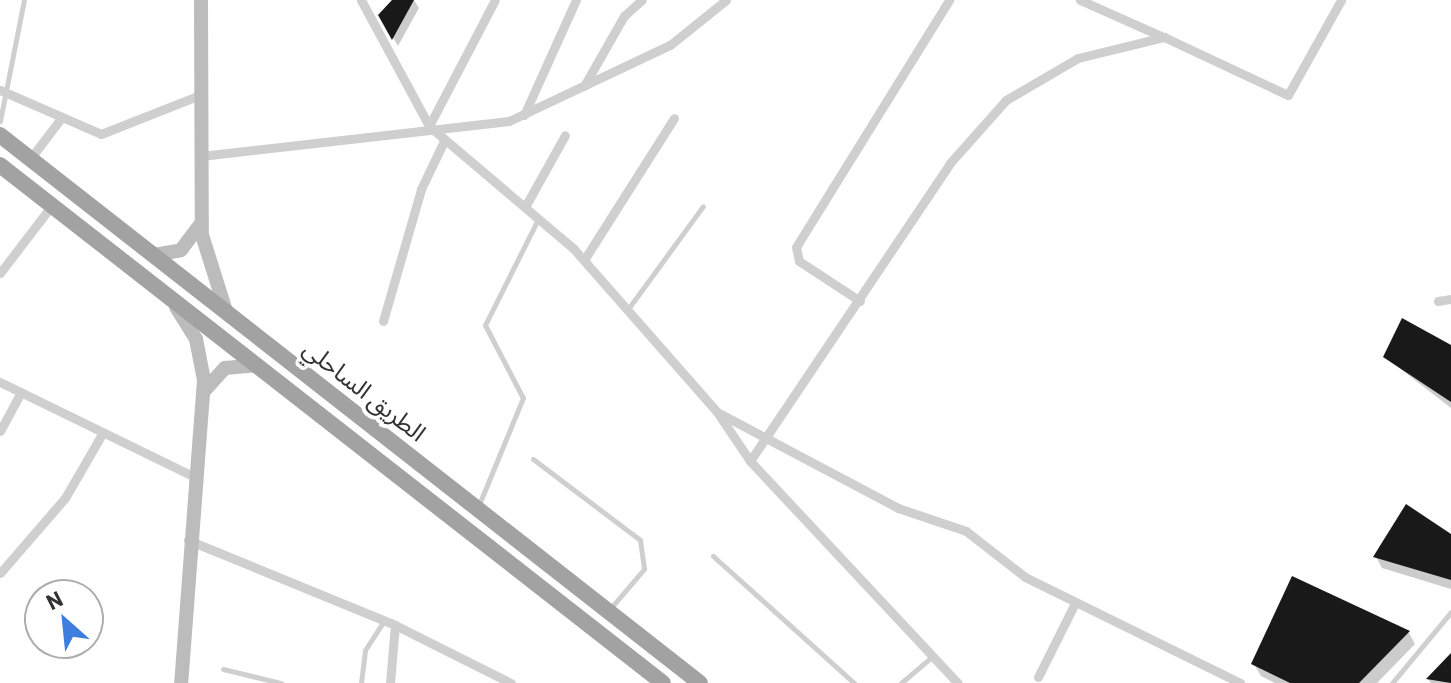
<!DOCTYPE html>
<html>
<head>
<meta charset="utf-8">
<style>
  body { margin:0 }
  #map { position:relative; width:1451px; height:683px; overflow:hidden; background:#fff; font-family:Barlow,"Noto Sans Arabic",sans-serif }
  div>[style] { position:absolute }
  .shadow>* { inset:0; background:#0003 }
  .building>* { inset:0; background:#191919 }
  .service>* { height:5px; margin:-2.5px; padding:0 2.5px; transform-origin:2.5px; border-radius:2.5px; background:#cfcfcf }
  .minor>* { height:9px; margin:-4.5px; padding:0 4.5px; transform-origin:4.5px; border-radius:4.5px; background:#cfcfcf }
  .secondary>* { height:14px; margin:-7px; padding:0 7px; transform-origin:7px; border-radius:7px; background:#bcbcbc }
  .trunk>* { height:16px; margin:-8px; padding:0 8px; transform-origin:8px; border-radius:8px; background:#a2a2a2 }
  span { translate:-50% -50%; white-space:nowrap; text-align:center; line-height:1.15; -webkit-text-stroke:8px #fff; paint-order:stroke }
  .street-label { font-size:24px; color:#323232 }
  .north { position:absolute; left:24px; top:579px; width:80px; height:80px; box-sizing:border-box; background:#fff; border:2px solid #adadad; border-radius:50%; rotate:333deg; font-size:22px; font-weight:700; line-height:32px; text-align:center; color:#323232 }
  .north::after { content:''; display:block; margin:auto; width:28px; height:36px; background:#3e7edf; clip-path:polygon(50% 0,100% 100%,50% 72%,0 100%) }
</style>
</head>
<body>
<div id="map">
  <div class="shadow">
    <div style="clip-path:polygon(394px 0,414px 0,419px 8px,398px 46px,380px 16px)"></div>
    <div style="clip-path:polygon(1451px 347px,1451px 408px,1385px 357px)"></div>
    <div style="clip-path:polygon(1451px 537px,1451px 589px,1382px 568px,1376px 557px)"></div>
    <div style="clip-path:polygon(1293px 579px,1409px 633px,1415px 644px,1377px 683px,1275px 683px,1261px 676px,1254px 664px)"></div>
    <div style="clip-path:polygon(1451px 656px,1451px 683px,1431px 683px,1428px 679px)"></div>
  </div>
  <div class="building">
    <div style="clip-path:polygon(392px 0,414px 0,392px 40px,378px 15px)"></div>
    <div style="clip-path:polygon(1402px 318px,1451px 345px,1451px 402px,1383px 357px)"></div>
    <div style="clip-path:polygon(1406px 504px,1451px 534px,1451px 580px,1373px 557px)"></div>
    <div style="clip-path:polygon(1292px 576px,1410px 631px,1359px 683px,1290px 683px,1251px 664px)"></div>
    <div style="clip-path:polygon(1451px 653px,1451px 683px,1426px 679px)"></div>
  </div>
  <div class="service">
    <div style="left:0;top:121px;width:123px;rotate:-78.8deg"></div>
    <div style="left:628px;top:309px;width:127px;rotate:-53.9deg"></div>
    <div style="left:533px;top:459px;width:134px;rotate:37.1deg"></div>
    <div style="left:640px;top:540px;width:29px;rotate:82deg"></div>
    <div style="left:644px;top:569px;width:54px;rotate:130.5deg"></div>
    <div style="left:478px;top:507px;width:118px;rotate:-67.6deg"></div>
    <div style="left:523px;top:398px;width:82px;rotate:-117.5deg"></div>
    <div style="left:485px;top:325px;width:119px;rotate:-63.4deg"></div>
    <div style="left:713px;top:556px;width:190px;rotate:42deg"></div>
    <div style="left:223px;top:669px;width:60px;rotate:13.6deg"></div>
    <div style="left:361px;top:683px;width:33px;rotate:-83deg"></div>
    <div style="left:365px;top:650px;width:33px;rotate:-57deg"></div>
    <div style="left:901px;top:683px;width:43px;rotate:-40.3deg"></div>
    <div style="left:1392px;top:683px;width:92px;rotate:-50.3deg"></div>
  </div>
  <div class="minor">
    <div style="left:361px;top:0;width:143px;rotate:61.6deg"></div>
    <div style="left:429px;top:126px;width:189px;rotate:40.3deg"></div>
    <div style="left:573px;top:248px;width:218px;rotate:48.7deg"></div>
    <div style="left:717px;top:412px;width:205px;rotate:27.9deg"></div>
    <div style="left:898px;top:508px;width:72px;rotate:18.7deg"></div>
    <div style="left:966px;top:531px;width:75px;rotate:37.9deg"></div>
    <div style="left:1025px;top:577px;width:240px;rotate:26.2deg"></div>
    <div style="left:1080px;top:0;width:89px;rotate:24deg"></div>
    <div style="left:584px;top:86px;width:81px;rotate:-60.3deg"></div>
    <div style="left:624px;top:16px;width:24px;rotate:-42deg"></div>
    <div style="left:0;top:90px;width:110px;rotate:23.5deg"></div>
    <div style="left:101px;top:134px;width:106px;rotate:-21.5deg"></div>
    <div style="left:524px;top:115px;width:126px;rotate:-65.7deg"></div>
    <div style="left:429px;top:126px;width:142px;rotate:-62.4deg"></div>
    <div style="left:201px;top:156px;width:310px;rotate:-6.5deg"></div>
    <div style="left:509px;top:121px;width:178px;rotate:-25.3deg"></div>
    <div style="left:670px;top:45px;width:72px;rotate:-38.8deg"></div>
    <div style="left:30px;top:159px;width:48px;rotate:-52.7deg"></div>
    <div style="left:525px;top:207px;width:82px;rotate:-60.9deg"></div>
    <div style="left:584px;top:260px;width:168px;rotate:-57.6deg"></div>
    <div style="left:0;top:273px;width:86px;rotate:-52.6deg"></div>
    <div style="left:860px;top:301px;width:73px;rotate:-146.7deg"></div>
    <div style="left:799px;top:261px;width:14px;rotate:-102deg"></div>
    <div style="left:796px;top:247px;width:291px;rotate:-58.2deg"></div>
    <div style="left:1438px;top:301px;width:13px;rotate:-9deg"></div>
    <div style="left:383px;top:321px;width:137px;rotate:-73.9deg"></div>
    <div style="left:421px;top:189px;width:53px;rotate:-64.4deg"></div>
    <div style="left:0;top:382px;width:215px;rotate:26deg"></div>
    <div style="left:719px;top:415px;width:55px;rotate:56deg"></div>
    <div style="left:750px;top:461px;width:304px;rotate:46.9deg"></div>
    <div style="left:0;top:431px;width:44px;rotate:-61.7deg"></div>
    <div style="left:750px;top:461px;width:359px;rotate:-56.1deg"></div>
    <div style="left:950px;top:163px;width:84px;rotate:-48.4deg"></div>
    <div style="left:1006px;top:100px;width:83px;rotate:-30.3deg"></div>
    <div style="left:1078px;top:58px;width:89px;rotate:-13.7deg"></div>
    <div style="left:1164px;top:37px;width:137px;rotate:25.1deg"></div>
    <div style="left:1288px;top:95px;width:109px;rotate:-60.8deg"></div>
    <div style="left:188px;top:540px;width:224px;rotate:22.3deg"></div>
    <div style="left:395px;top:625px;width:130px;rotate:26.6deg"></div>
    <div style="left:0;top:573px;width:99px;rotate:-49.1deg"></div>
    <div style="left:65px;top:498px;width:74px;rotate:-60deg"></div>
    <div style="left:1038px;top:677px;width:83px;rotate:-63.4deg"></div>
    <div style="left:390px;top:683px;width:58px;rotate:-85.1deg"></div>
  </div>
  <div class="secondary">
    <div style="left:201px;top:0;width:235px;rotate:89.8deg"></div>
    <div style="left:202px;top:235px;width:80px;rotate:72.5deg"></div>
    <div style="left:154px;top:255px;width:27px;rotate:-10deg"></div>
    <div style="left:181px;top:250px;width:34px;rotate:-53deg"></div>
    <div style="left:176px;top:307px;width:38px;rotate:58deg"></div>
    <div style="left:196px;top:339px;width:42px;rotate:79deg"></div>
    <div style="left:204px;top:380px;width:304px;rotate:94.3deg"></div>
    <div style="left:205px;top:390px;width:30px;rotate:-48deg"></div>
    <div style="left:225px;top:368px;width:32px;rotate:-5deg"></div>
  </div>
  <div class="trunk">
    <div style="left:0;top:135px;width:889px;rotate:38.06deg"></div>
    <div style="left:0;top:165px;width:841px;rotate:38deg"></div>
  </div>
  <div class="street-label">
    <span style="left:365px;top:390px;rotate:38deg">الطريق الساحلي</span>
  </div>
  <div class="north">N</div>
</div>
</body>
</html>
